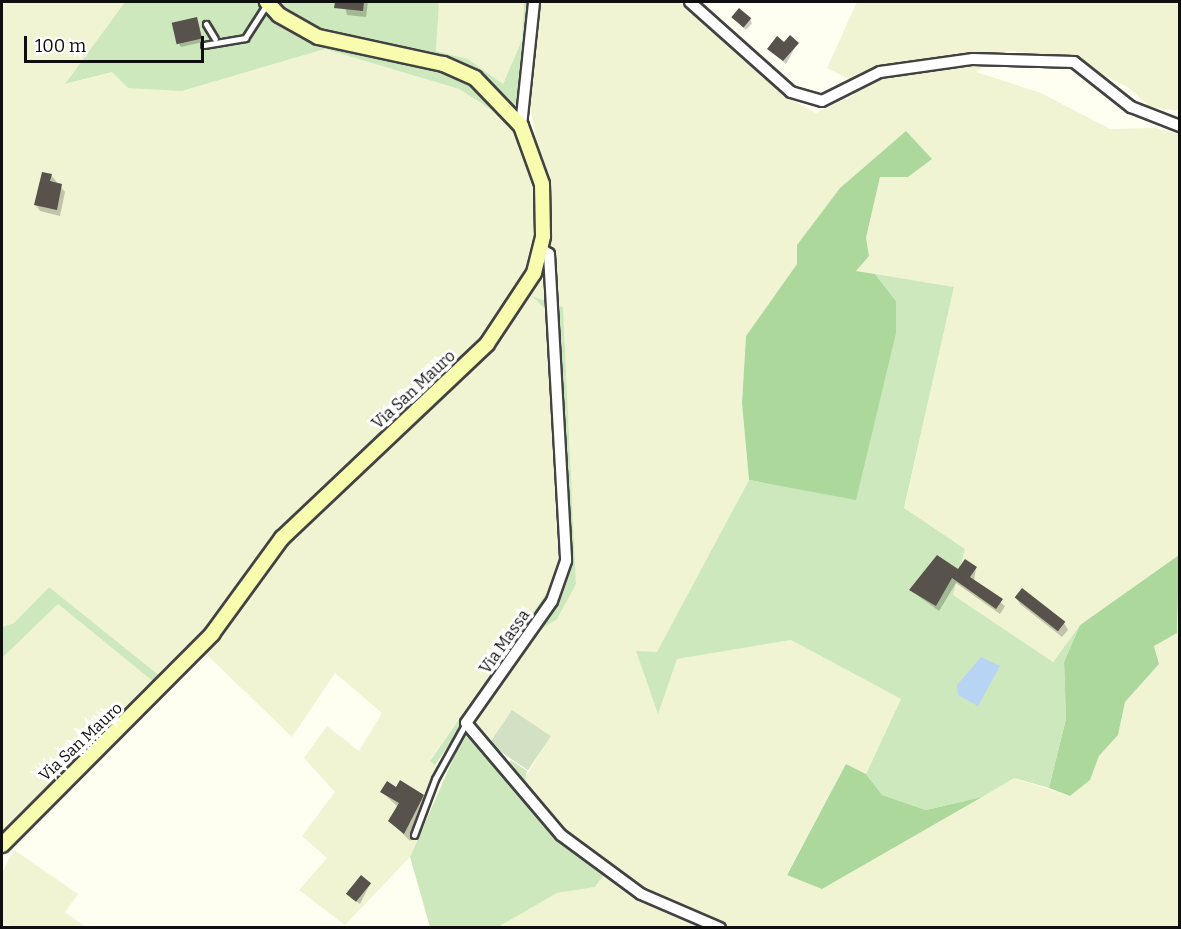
<!DOCTYPE html>
<html>
<head>
<meta charset="utf-8">
<style>
  body { margin:0 }
  #map { position:relative; width:1181px; height:929px; overflow:hidden; background:#fefef1; font-family:Bitter,serif }
  div>[style] { position:absolute }
  .farmland>* { inset:0; background:#f1f4d2 }
  .green>* { inset:0; background:#cce8bc }
  .forest>* { inset:0; background:#add89c }
  .cemetery>* { inset:0; background:#d2e0c3; transform-origin:0 0 }
  .water>* { inset:0; background:#b8d4f4 }
  .shadow>* { inset:0; background:#0003 }
  .building>* { inset:0; background:#57524c; transform-origin:0 0 }
  .roads { filter:drop-shadow(2px 0 #424242) drop-shadow(-2px 0 #424242) drop-shadow(0 2px #424242) drop-shadow(0 -2px #424242) }
  .lane>* { height:5px; margin:-2.5px; padding:0 2.5px; transform-origin:2.5px; border-radius:2.5px; background:#fff }
  .street>* { height:10px; margin:-5px; padding:0 5px; transform-origin:5px; border-radius:5px; background:#fff }
  .secondary>* { height:14px; margin:-7px; padding:0 7px; transform-origin:7px; border-radius:7px; background:#f8fcaf }
  span { translate:-50% -50%; white-space:nowrap; text-align:center; line-height:1.15; -webkit-text-stroke:6px #fff; paint-order:stroke }
  .street-label { font-size:16px; color:#0f0f0f }
  .frame { position:absolute; inset:0; border:3px solid #0f0f0f; pointer-events:none }
  .scale { position:absolute; left:24px; top:36px; width:180px; height:27px; box-sizing:border-box; border:3px solid #0f0f0f; border-top:0; padding-left:8px; font-size:18px; line-height:21px; white-space:nowrap; color:#0f0f0f; -webkit-text-stroke:4px #fff; paint-order:stroke }
</style>
</head>
<body>
<div id="map">
  <div class="farmland">
    <div style="clip-path:polygon(2px 2px,125px 2px,66px 84px,112px 72px,182px 91px,325px 49px,459px 89px,531px 135px,550px 216px,530px 106px,538px 2px,683px 2px,784px 96px,816px 113px,854px 95px,851px 80px,827px 68px,857px 2px,1179px 2px,1179px 111px,1150px 107px,1128px 87px,1060px 55px,1007px 51px,976px 72px,1041px 93px,1110px 129px,1156px 128px,1179px 134px,1179px 555px,1080px 625px,1053px 662px,952px 595px,965px 549px,904px 509px,954px 287px,855px 271px,869px 256px,866px 238px,880px 177px,908px 177px,906px 131px,840px 188px,797px 245px,797px 264px,746px 336px,742px 403px,749px 480px,657px 653px,636px 651px,658px 713px,677px 659px,791px 640px,901px 699px,866px 774px,846px 765px,787px 874px,822px 889px,1014px 778px,1070px 796px,1090px 780px,1099px 756px,1118px 735px,1125px 702px,1159px 664px,1154px 646px,1179px 628px,1179px 927px,498px 927px,557px 893px,595px 887px,607px 864px,565px 833px,524px 779px,551px 736px,490px 745px,471px 724px,576px 584px,563px 307px,533px 297px,546px 309px,559px 561px,554px 582px,430px 760px,445px 773px,410px 857px,345px 925px,299px 890px,327px 858px,302px 836px,335px 792px,304px 758px,327px 726px,359px 751px,382px 713px,335px 673px,292px 737px,207px 655px,165px 680px,49px 587px,14px 623px,2px 627px)"></div>
    <div style="clip-path:polygon(439px 2px,524px 2px,522px 40px,503px 84px,468px 59px,436px 51px)"></div>
    <div style="clip-path:polygon(58px 604px,160px 687px,2px 841px,2px 658px)"></div>
    <div style="clip-path:polygon(14px 850px,78px 894px,65px 912px,86px 927px,12px 927px,2px 922px,2px 873px)"></div>
  </div>
  <div class="green">
    <div style="clip-path:polygon(125px 2px,262px 2px,289px 29px,316px 42px,447px 70px,477px 87px,509px 121px,459px 89px,325px 49px,182px 91px,128px 88px,112px 72px,65px 84px)"></div>
    <div style="clip-path:polygon(278px 2px,439px 2px,436px 51px,468px 59px,503px 84px,522px 40px,524px 2px,532px 2px,518px 115px,485px 79px,455px 62px,317px 30px)"></div>
    <div style="clip-path:polygon(875px 274px,954px 287px,904px 508px,965px 549px,953px 595px,1053px 662px,1080px 625px,1064px 662px,1066px 719px,1049px 788px,1014px 778px,982px 797px,926px 810px,882px 795px,866px 774px,901px 699px,791px 640px,677px 659px,658px 714px,636px 651px,657px 652px,749px 480px,856px 499px,896px 301px)"></div>
    <div style="clip-path:polygon(532px 296px,563px 307px,576px 584px,557px 619px,538px 631px,567px 582px,570px 558px,566px 458px,560px 456px,563px 563px,556px 589px,435px 765px,430px 761px,554px 582px,559px 561px,546px 310px)"></div>
    <div style="clip-path:polygon(49px 587px,165px 680px,160px 687px,58px 604px,2px 658px,2px 627px,14px 623px)"></div>
    <div style="clip-path:polygon(465px 732px,566px 845px,604px 874px,595px 887px,557px 893px,498px 927px,430px 927px,410px 857px)"></div>
    <div style="clip-path:polygon(511px 760px,527px 771px,525px 780px,565px 833px,507px 765px)"></div>
  </div>
  <div class="forest">
    <div style="clip-path:polygon(906px 131px,932px 159px,908px 177px,880px 177px,866px 238px,869px 256px,856px 271px,875px 274px,896px 301px,896px 333px,856px 500px,749px 480px,742px 403px,746px 336px,797px 264px,797px 245px,840px 188px)"></div>
    <div style="clip-path:polygon(1179px 555px,1177px 633px,1154px 646px,1159px 664px,1125px 702px,1118px 735px,1099px 756px,1090px 780px,1070px 796px,1049px 788px,1066px 719px,1064px 662px,1080px 625px)"></div>
    <div style="clip-path:polygon(846px 764px,866px 774px,882px 795px,926px 810px,982px 797px,822px 889px,787px 875px)"></div>
  </div>
  <div class="cemetery">
    <div style="left:512px;top:710px;width:47px;height:41px;rotate:34deg"></div>
  </div>
  <div class="water">
    <div style="clip-path:polygon(981px 657px,1000px 666px,978px 706px,958px 695px,957px 685px)"></div>
  </div>
  <div class="shadow">
    <div style="clip-path:polygon(344px 2px,368px 2px,366px 17px,347px 15px)"></div>
    <div style="clip-path:polygon(733px 17px,750px 19px,752px 23px,746px 30px)"></div>
    <div style="clip-path:polygon(198px 22px,203px 42px,181px 47px,179px 44px)"></div>
    <div style="clip-path:polygon(797px 44px,786px 64px,769px 49px,784px 44px)"></div>
    <div style="clip-path:polygon(51px 175px,65px 192px,60px 216px,40px 211px,36px 205px)"></div>
    <div style="clip-path:polygon(976px 568px,974px 581px,1005px 606px,1000px 614px,956px 583px,939px 611px,910px 590px)"></div>
    <div style="clip-path:polygon(1023px 590px,1064px 623px,1068px 630px,1062px 637px,1020px 604px,1016px 598px)"></div>
    <div style="clip-path:polygon(397px 789px,423px 796px,428px 805px,410px 841px,390px 821px,398px 807px,382px 792px)"></div>
    <div style="clip-path:polygon(370px 884px,360px 904px,351px 898px,349px 894px)"></div>
  </div>
  <div class="building">
    <div style="clip-path:polygon(335px 2px,364px 2px,363px 11px,334px 8px)"></div>
    <div style="left:739px;top:8px;width:16px;height:12px;rotate:40deg"></div>
    <div style="left:197px;top:17px;width:22px;height:26px;rotate:77deg"></div>
    <div style="clip-path:polygon(790px 35px,799px 43px,783px 61px,767px 49px,777px 36px,784px 42px)"></div>
    <div style="clip-path:polygon(42px 172px,52px 174px,50px 181px,62px 184px,57px 210px,34px 205px)"></div>
    <div style="clip-path:polygon(937px 555px,958px 569px,965px 559px,977px 567px,970px 577px,1003px 599px,996px 609px,952px 578px,936px 606px,909px 590px)"></div>
    <div style="left:1022px;top:588px;width:55px;height:12px;rotate:38deg"></div>
    <div style="clip-path:polygon(400px 780px,424px 795px,404px 834px,388px 821px,399px 803px,380px 792px,387px 781px,396px 787px)"></div>
    <div style="left:361px;top:875px;width:13px;height:24px;rotate:39deg"></div>
  </div>
  <div class="roads">
    <div class="lane">
      <div style="left:206px;top:24px;width:17px;rotate:59deg"></div>
      <div style="left:204px;top:45px;width:42px;rotate:-9.7deg"></div>
      <div style="left:245px;top:38px;width:40px;rotate:-57.1deg"></div>
      <div style="left:414px;top:835px;width:60px;rotate:-69.4deg"></div>
      <div style="left:435px;top:779px;width:64px;rotate:-61deg"></div>
    </div>
    <div class="street">
      <div style="left:690px;top:2px;width:135px;rotate:41.7deg"></div>
      <div style="left:791px;top:92px;width:32px;rotate:16deg"></div>
      <div style="left:822px;top:101px;width:65px;rotate:-26.6deg"></div>
      <div style="left:880px;top:72px;width:94px;rotate:-8deg"></div>
      <div style="left:973px;top:59px;width:101px;rotate:1.7deg"></div>
      <div style="left:1074px;top:62px;width:73px;rotate:38.3deg"></div>
      <div style="left:1131px;top:107px;width:53px;rotate:21.2deg"></div>
      <div style="left:521px;top:126px;width:125px;rotate:-84deg"></div>
      <div style="left:541px;top:249px;width:9px;rotate:32deg"></div>
      <div style="left:549px;top:254px;width:307px;rotate:86.8deg"></div>
      <div style="left:566px;top:561px;width:42px;rotate:109.3deg"></div>
      <div style="left:552px;top:601px;width:149px;rotate:125.2deg"></div>
      <div style="left:466px;top:723px;width:147px;rotate:49.7deg"></div>
      <div style="left:561px;top:835px;width:99px;rotate:36.4deg"></div>
      <div style="left:641px;top:894px;width:86px;rotate:23.3deg"></div>
    </div>
    <div class="secondary">
      <div style="left:2px;top:845px;width:298px;rotate:-45.1deg"></div>
      <div style="left:212px;top:634px;width:119px;rotate:-53.9deg"></div>
      <div style="left:282px;top:538px;width:282px;rotate:-43.4deg"></div>
      <div style="left:487px;top:344px;width:85px;rotate:-56.5deg"></div>
      <div style="left:534px;top:273px;width:38px;rotate:-76deg"></div>
      <div style="left:543px;top:236px;width:52px;rotate:-91.1deg"></div>
      <div style="left:542px;top:184px;width:62px;rotate:-109.9deg"></div>
      <div style="left:521px;top:126px;width:66px;rotate:-133.8deg"></div>
      <div style="left:475px;top:78px;width:35px;rotate:-156deg"></div>
      <div style="left:443px;top:64px;width:128px;rotate:-167.8deg"></div>
      <div style="left:318px;top:37px;width:45px;rotate:-150.6deg"></div>
      <div style="left:279px;top:15px;width:18px;rotate:-133deg"></div>
    </div>
  </div>
  <div class="street-label">
    <span style="left:414px;top:390px;rotate:-43deg">Via San Mauro</span>
    <span style="left:505px;top:642px;rotate:-55deg">Via Massa</span>
    <span style="left:81px;top:742px;rotate:-43deg">Via San Mauro</span>
  </div>
  <div class="frame"></div>
  <div class="scale">100 m</div>
</div>
</body>
</html>
